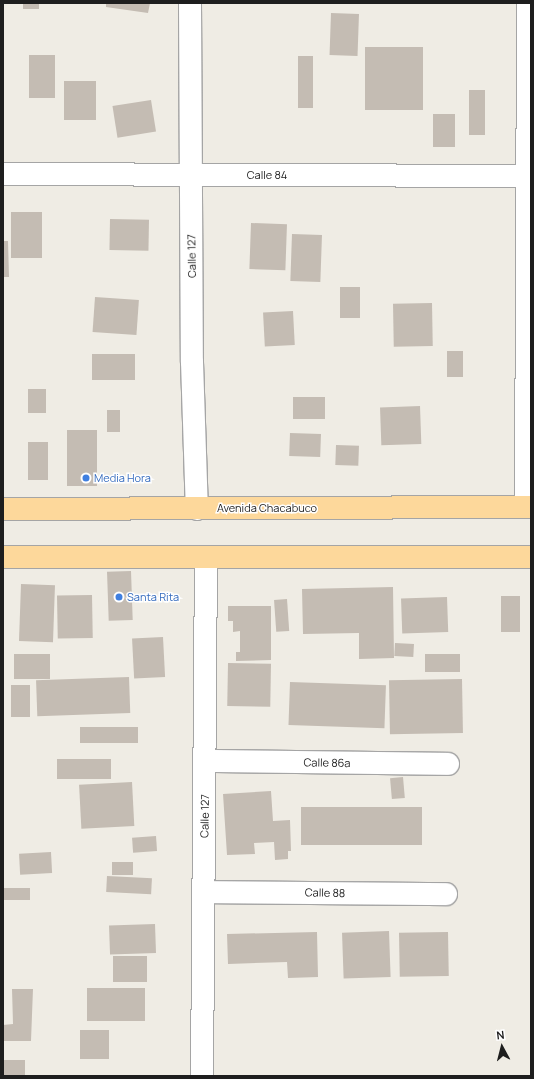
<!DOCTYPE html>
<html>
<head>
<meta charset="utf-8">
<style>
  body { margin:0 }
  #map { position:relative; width:534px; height:1079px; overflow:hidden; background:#efece4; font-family:Manrope,sans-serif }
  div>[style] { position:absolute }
  .building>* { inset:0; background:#c4bcb3; transform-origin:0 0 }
  .roads { filter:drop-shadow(1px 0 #a5a5a5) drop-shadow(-1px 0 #a5a5a5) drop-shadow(0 1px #a5a5a5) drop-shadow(0 -1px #a5a5a5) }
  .minor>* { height:22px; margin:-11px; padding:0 11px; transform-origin:11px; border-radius:11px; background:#fff }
  .major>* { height:22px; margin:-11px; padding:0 11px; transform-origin:11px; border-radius:11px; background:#fdd89b }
  .dots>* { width:11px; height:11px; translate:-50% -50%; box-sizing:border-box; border:2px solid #fff; border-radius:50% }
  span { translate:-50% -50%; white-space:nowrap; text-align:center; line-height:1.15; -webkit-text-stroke:3px #fff; paint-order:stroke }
  .street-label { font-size:11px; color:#1e1e1e }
  .shop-label { font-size:11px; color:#366cbe }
  .left { translate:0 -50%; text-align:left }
  .frame { position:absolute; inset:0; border:4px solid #1e1e1e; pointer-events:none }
  .north { position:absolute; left:482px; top:1027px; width:40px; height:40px; -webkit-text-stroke:3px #fff; paint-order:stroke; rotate:353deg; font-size:11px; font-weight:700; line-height:16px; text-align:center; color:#1e1e1e }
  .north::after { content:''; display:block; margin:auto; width:14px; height:18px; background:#1e1e1e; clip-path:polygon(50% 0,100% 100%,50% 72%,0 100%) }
</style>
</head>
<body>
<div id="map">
  <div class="building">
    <div style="left:23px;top:3px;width:16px;height:6px"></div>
    <div style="clip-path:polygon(106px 3px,150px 3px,148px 13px,106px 7px)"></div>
    <div style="left:331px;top:13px;width:28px;height:42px;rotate:2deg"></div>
    <div style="left:423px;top:47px;width:63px;height:58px;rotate:90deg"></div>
    <div style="left:29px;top:55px;width:26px;height:43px"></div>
    <div style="left:298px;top:56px;width:15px;height:52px"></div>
    <div style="left:64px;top:81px;width:32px;height:39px"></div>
    <div style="left:469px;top:90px;width:16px;height:45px"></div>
    <div style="left:151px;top:100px;width:32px;height:39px;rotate:81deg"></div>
    <div style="left:433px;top:114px;width:22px;height:33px"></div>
    <div style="left:11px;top:212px;width:31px;height:46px"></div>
    <div style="left:110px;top:219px;width:39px;height:31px;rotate:1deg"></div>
    <div style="left:251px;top:223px;width:36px;height:46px;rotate:2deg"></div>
    <div style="left:292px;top:234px;width:30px;height:47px;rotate:2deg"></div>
    <div style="clip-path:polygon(3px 241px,8px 241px,9px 277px,3px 277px)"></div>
    <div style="left:340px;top:287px;width:20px;height:31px"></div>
    <div style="left:95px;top:297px;width:44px;height:35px;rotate:4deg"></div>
    <div style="left:432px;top:303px;width:43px;height:39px;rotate:89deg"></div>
    <div style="left:293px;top:311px;width:34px;height:30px;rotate:87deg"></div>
    <div style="left:447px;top:351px;width:16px;height:26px"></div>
    <div style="left:135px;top:354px;width:26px;height:43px;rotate:90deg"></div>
    <div style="left:28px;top:389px;width:18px;height:24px"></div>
    <div style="left:293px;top:397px;width:32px;height:22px"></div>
    <div style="left:420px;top:406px;width:38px;height:40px;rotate:88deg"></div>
    <div style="left:107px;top:410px;width:13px;height:22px"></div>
    <div style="left:67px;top:430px;width:30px;height:56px"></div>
    <div style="left:290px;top:433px;width:31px;height:23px;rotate:2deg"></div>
    <div style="left:28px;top:442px;width:20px;height:38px"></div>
    <div style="left:336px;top:445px;width:23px;height:20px;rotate:2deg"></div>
    <div style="left:131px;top:571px;width:49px;height:24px;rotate:88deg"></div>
    <div style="left:21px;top:584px;width:34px;height:57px;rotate:2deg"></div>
    <div style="clip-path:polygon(393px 587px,394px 658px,359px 659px,359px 633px,303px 634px,302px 589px)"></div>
    <div style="left:92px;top:595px;width:43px;height:35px;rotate:89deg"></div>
    <div style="left:501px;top:596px;width:19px;height:36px"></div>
    <div style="left:447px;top:597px;width:35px;height:46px;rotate:88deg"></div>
    <div style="left:287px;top:599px;width:32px;height:13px;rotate:86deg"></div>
    <div style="clip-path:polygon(228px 606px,271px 606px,271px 660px,236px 661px,236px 652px,240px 652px,240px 631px,233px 632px,233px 621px,228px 621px)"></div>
    <div style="left:163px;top:637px;width:40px;height:31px;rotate:87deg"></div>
    <div style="left:395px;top:643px;width:19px;height:13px;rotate:3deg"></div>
    <div style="left:50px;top:654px;width:25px;height:36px;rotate:90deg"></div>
    <div style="left:460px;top:654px;width:18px;height:35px;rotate:90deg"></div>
    <div style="left:228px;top:663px;width:43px;height:43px;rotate:1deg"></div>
    <div style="left:129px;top:677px;width:36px;height:93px;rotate:88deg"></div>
    <div style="left:462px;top:679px;width:54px;height:73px;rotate:89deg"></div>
    <div style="left:290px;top:682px;width:96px;height:43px;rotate:2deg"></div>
    <div style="left:11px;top:685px;width:19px;height:32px"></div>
    <div style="left:80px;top:727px;width:58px;height:16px"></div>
    <div style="left:57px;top:759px;width:54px;height:20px"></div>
    <div style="left:403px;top:777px;width:21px;height:13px;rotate:85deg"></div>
    <div style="left:132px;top:782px;width:44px;height:53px;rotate:87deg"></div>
    <div style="clip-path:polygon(271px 791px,273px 821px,290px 820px,291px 851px,288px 851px,288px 859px,275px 860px,274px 842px,254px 843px,255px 854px,227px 855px,223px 794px)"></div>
    <div style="left:301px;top:807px;width:121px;height:38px"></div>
    <div style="left:156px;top:836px;width:15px;height:24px;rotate:86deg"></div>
    <div style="left:51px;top:852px;width:21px;height:32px;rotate:87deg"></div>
    <div style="left:112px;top:862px;width:21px;height:13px"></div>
    <div style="left:107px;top:876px;width:45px;height:16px;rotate:3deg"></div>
    <div style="left:30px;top:888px;width:12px;height:27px;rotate:90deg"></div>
    <div style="left:155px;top:924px;width:29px;height:46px;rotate:88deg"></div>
    <div style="left:389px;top:931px;width:46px;height:47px;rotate:88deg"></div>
    <div style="clip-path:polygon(317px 932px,318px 977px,288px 978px,287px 962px,228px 964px,227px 934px)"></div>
    <div style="left:448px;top:932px;width:44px;height:49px;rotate:89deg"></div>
    <div style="left:147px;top:956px;width:26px;height:34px;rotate:90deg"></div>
    <div style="left:145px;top:988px;width:33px;height:58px;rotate:90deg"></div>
    <div style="clip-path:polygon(12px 989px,33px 989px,31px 1041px,3px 1041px,3px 1025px,13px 1024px)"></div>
    <div style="left:80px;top:1030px;width:29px;height:29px"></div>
    <div style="left:3px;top:1060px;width:22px;height:16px"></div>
  </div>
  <div class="roads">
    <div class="minor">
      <div style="left:190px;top:3px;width:359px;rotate:89.7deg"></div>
      <div style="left:192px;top:362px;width:147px;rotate:88.1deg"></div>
      <div style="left:3px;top:174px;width:528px;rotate:0.22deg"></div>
      <div style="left:526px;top:507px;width:504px;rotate:-89.77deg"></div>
      <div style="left:205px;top:761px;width:243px;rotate:0.7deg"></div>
      <div style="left:204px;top:892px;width:242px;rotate:0.5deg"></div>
      <div style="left:202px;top:1076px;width:519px;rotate:-89.56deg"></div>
    </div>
    <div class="major">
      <div style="left:3px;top:509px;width:528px;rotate:-0.22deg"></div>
      <div style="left:3px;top:557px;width:528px"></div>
    </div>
  </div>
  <div class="dots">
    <div style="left:86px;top:478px;background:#3f7fe0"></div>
    <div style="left:119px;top:597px;background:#3f7fe0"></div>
  </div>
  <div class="street-label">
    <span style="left:267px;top:175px">Calle 84</span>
    <span style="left:192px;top:256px;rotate:-91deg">Calle 127</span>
    <span style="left:267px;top:508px">Avenida Chacabuco</span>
    <span style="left:327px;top:763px;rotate:1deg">Calle 86a</span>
    <span style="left:205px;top:816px;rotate:-89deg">Calle 127</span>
    <span style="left:325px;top:893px;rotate:1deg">Calle 88</span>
  </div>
  <div class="shop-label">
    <span class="left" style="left:94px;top:478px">Media Hora</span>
    <span class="left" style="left:127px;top:597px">Santa Rita</span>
  </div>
  <div class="frame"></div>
  <div class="north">N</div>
</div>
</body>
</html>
